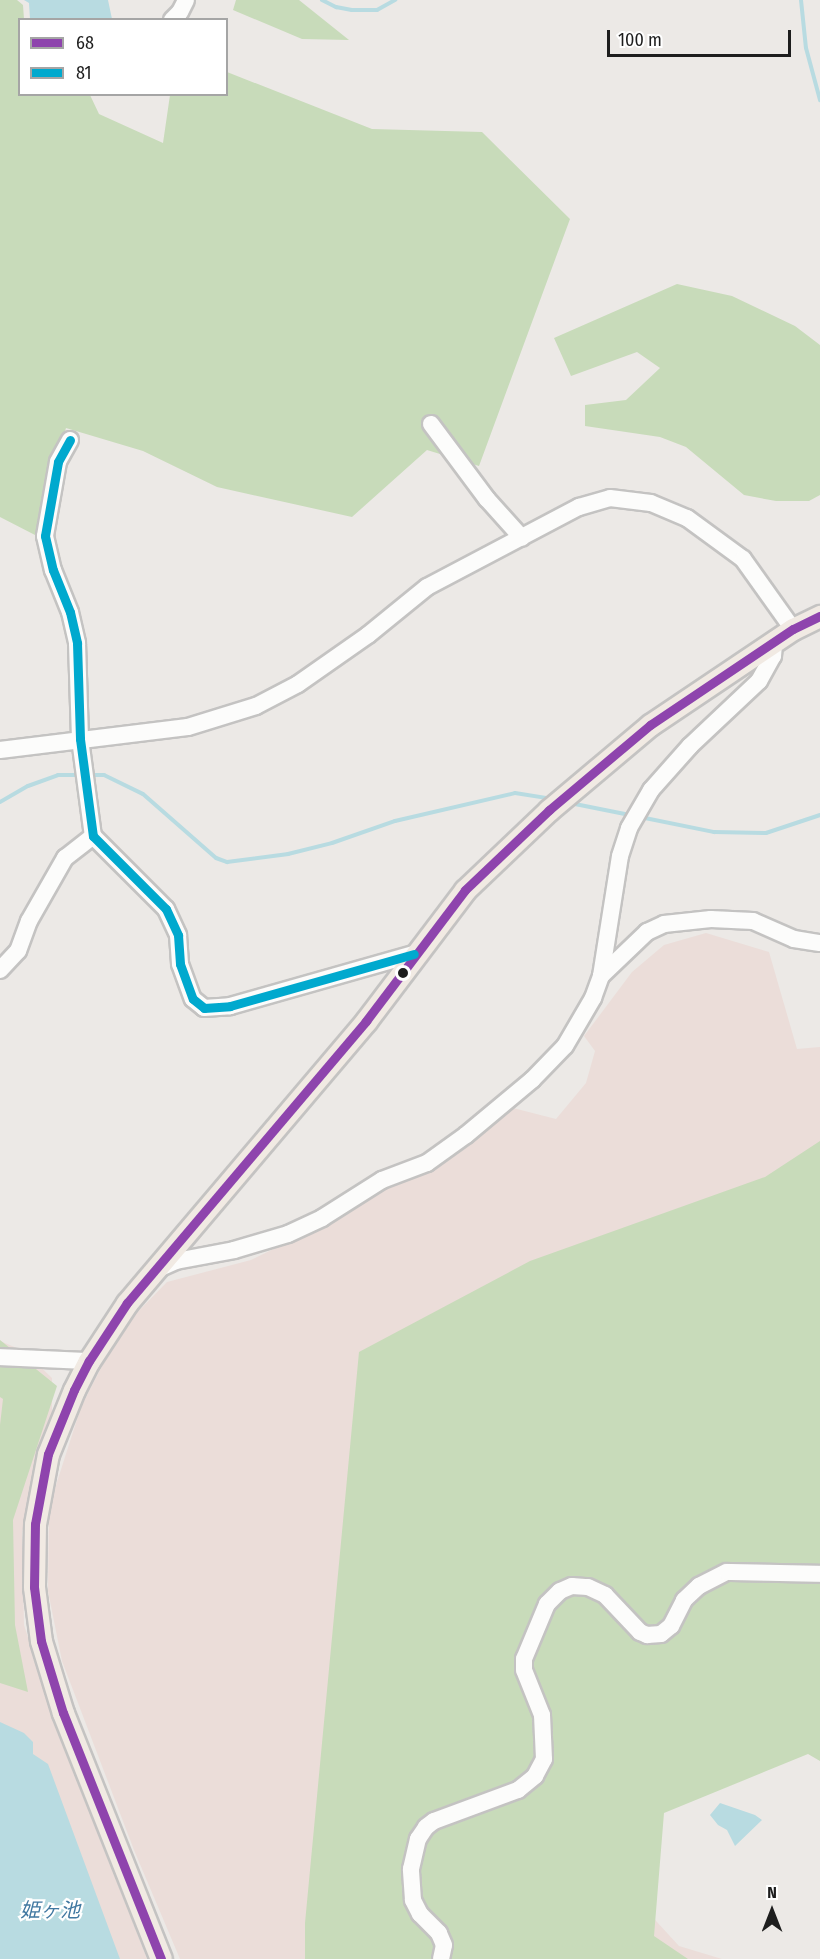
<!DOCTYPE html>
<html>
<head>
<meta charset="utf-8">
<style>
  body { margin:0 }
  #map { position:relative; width:820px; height:1959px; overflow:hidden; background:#ece9e6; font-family:"Fira Sans Condensed","Noto Sans JP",sans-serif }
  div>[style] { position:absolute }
  .military>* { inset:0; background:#ebddd9 }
  .forest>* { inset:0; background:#c8dbba }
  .water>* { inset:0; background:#b8dbe1 }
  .stream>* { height:4px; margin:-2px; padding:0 2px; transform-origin:2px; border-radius:2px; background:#b8dbe1 }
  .roads { filter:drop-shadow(2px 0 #c4c3c2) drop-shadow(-2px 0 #c4c3c2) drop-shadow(0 2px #c4c3c2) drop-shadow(0 -2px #c4c3c2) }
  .minor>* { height:16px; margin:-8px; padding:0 8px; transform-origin:8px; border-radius:8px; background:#fcfcfb }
  .major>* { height:21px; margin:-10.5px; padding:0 10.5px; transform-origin:10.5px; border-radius:10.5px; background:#f1eae3 }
  .bus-1>* { height:9px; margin:-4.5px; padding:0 4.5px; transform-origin:4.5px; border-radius:4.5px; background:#8e44ad }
  .bus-2>* { height:9px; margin:-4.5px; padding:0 4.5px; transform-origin:4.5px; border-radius:4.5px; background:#00a9ce }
  .dots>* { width:16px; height:16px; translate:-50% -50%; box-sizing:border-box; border:3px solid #fff; border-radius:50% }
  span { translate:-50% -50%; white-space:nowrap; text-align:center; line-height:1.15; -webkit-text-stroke:4.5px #fff; paint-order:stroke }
  .water-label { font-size:20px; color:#4178a1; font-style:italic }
  .legend { position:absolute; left:18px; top:18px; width:210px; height:78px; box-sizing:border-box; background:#fff; border:2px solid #a5a5a5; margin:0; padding:8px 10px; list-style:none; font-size:18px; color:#1d1d1d }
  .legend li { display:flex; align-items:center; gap:12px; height:30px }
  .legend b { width:30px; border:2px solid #a5a5a5 }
  .north { position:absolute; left:742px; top:1881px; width:60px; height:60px; -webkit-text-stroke:4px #fff; paint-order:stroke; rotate:0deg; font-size:16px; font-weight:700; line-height:24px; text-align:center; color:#1d1d1d }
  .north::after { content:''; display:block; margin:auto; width:21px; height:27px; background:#1d1d1d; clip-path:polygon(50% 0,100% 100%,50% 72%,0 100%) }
  .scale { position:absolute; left:607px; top:30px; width:184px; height:27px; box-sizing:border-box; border:3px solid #1d1d1d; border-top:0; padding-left:8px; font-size:18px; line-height:21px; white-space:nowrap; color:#1d1d1d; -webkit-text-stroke:4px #fff; paint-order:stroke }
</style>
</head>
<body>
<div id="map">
  <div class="military">
    <div style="clip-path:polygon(706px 933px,769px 952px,797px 1049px,820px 1047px,820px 1744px,655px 1812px,646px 1910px,679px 1946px,722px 1959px,180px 1959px,134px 1850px,62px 1661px,48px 1591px,49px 1507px,81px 1407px,121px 1329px,167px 1282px,251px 1260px,292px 1240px,364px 1194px,453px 1156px,513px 1108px,556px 1119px,586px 1083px,595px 1051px,584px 1036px,632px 972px,664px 945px)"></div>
    <div style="clip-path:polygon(0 1341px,24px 1351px,52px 1378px,52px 1426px,22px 1532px,24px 1625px,53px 1714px,147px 1959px,0 1959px)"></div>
  </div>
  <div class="forest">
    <div style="clip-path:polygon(0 0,17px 0,23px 5px,24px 19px,20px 20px,20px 94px,90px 95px,99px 114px,163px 143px,170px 95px,226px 94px,227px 72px,372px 129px,482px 132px,570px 219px,479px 466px,427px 450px,352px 517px,217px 487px,143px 451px,66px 428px,48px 484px,35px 535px,0 517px)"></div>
    <div style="clip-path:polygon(236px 0,299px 0,349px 40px,302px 39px,233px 10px)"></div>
    <div style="clip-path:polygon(677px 284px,732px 296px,795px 326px,820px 345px,820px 495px,809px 501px,776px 501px,744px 495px,686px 447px,660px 437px,585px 426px,585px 405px,626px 400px,660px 368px,637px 352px,571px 376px,554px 338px)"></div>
    <div style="clip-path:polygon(820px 1141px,820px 1761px,808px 1754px,664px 1813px,654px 1936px,688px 1959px,305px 1959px,305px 1923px,359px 1352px,530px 1261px,765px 1177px)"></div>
    <div style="clip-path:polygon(0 1340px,57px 1386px,13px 1520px,15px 1625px,28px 1692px,0 1683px,0 1425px,3px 1399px,0 1397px)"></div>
  </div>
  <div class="water">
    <div style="clip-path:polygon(24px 0,108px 0,112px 19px,30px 19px,29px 3px)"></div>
    <div style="clip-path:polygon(0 1722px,24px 1733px,33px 1742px,33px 1754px,48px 1764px,120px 1959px,0 1959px)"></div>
    <div style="clip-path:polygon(720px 1803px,755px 1815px,762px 1820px,735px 1846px,727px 1830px,718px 1825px,710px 1815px)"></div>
  </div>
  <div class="stream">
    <div style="left:322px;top:0;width:16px;rotate:27deg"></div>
    <div style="left:336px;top:7px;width:16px;rotate:11deg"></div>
    <div style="left:352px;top:10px;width:25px"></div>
    <div style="left:377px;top:10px;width:21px;rotate:-29deg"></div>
    <div style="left:801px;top:0;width:48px;rotate:84.1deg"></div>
    <div style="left:806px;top:48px;width:54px;rotate:74.9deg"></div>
    <div style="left:90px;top:775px;width:14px"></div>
    <div style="left:104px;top:775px;width:43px;rotate:26deg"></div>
    <div style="left:143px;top:794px;width:97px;rotate:41.2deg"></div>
    <div style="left:216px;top:858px;width:12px;rotate:20deg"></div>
    <div style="left:227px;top:862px;width:62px;rotate:-7.5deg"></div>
    <div style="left:288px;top:854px;width:45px;rotate:-14deg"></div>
    <div style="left:332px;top:843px;width:67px;rotate:-19.2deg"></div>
    <div style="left:395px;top:821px;width:123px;rotate:-13.1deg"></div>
    <div style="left:515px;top:793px;width:36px;rotate:9deg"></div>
    <div style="left:0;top:802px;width:32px;rotate:-30deg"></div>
    <div style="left:28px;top:786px;width:32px;rotate:-20deg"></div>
    <div style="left:58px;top:775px;width:22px"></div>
    <div style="left:570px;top:803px;width:61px;rotate:11.3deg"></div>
    <div style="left:640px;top:817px;width:76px;rotate:11.5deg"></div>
    <div style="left:714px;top:832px;width:52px;rotate:1.1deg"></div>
    <div style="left:766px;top:833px;width:57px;rotate:-18.4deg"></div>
  </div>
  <div class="roads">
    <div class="minor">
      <div style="left:172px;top:20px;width:11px;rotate:-45deg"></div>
      <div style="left:180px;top:12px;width:13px;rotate:-63deg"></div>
      <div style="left:431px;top:424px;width:94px;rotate:53.3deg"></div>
      <div style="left:487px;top:499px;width:52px;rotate:48.1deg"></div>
      <div style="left:70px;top:440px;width:25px;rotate:119deg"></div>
      <div style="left:58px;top:462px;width:75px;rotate:100deg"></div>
      <div style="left:45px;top:536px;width:35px;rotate:77deg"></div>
      <div style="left:53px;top:570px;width:45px;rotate:68deg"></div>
      <div style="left:70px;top:612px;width:32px;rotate:77deg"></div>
      <div style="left:77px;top:643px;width:96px;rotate:88.2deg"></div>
      <div style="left:80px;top:739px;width:98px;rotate:82.4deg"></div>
      <div style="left:93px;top:836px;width:103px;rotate:45deg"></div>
      <div style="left:166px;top:909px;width:29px;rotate:65deg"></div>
      <div style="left:178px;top:935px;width:29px;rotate:86deg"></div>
      <div style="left:180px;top:964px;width:37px;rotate:70deg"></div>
      <div style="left:193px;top:999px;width:14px;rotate:39deg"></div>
      <div style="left:204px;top:1008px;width:26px;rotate:-4deg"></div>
      <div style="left:230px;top:1006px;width:191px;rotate:-15.8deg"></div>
      <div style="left:0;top:750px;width:189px;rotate:-7deg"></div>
      <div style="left:188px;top:727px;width:71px;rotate:-17.2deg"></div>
      <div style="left:256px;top:706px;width:47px;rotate:-27.6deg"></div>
      <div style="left:298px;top:684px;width:85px;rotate:-35deg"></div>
      <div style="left:368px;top:635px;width:76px;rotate:-39.1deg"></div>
      <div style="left:427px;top:587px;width:172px;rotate:-27.8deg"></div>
      <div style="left:579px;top:507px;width:32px;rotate:-16deg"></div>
      <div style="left:610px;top:498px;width:41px;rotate:7deg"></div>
      <div style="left:651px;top:503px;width:39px;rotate:23deg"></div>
      <div style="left:687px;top:518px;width:69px;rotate:36.2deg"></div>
      <div style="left:743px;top:559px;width:86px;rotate:54.5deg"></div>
      <div style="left:0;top:970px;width:26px;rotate:-47deg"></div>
      <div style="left:18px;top:951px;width:32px;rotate:-70deg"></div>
      <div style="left:29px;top:921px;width:73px;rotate:-60.3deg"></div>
      <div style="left:65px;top:858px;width:36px;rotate:-38deg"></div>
      <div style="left:601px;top:976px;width:64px;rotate:-43.7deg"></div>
      <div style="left:647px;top:932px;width:19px;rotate:-25deg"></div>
      <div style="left:664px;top:924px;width:47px;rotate:-6.1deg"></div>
      <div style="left:711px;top:919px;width:42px;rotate:2.7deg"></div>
      <div style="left:753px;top:921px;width:45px;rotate:23.7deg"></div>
      <div style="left:794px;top:939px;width:26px;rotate:9deg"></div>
      <div style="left:156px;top:1270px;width:22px;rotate:-24deg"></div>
      <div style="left:176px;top:1261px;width:59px;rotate:-10.7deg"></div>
      <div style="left:234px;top:1250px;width:56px;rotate:-16.5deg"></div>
      <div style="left:288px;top:1234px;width:38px;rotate:-25deg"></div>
      <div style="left:322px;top:1218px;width:71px;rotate:-32.3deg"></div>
      <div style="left:382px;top:1180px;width:48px;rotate:-20.7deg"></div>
      <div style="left:427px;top:1163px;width:48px;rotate:-35.7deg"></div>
      <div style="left:466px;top:1135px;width:86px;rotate:-39.8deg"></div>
      <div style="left:532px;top:1080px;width:47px;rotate:-45.9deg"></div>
      <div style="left:565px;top:1046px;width:56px;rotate:-59.7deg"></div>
      <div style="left:593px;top:998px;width:23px;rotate:-70deg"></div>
      <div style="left:601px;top:976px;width:121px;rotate:-81deg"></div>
      <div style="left:620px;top:856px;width:29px;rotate:-72deg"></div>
      <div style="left:629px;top:828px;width:44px;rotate:-59.9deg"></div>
      <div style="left:651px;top:790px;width:59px;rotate:-48.4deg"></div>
      <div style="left:690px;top:746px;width:95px;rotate:-43.3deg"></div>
      <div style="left:759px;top:681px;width:29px;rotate:-61deg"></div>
      <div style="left:773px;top:656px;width:12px;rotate:-85deg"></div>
      <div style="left:0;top:1357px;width:89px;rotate:2.6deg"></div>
      <div style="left:441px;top:1959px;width:14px;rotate:-78deg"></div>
      <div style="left:444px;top:1945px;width:13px;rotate:-113deg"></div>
      <div style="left:439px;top:1933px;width:27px;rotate:-135deg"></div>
      <div style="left:420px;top:1914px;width:16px;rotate:-117deg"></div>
      <div style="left:413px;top:1900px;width:31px;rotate:-94deg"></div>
      <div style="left:411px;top:1869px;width:31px;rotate:-77deg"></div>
      <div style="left:418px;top:1839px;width:14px;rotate:-56deg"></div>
      <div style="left:426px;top:1827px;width:10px;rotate:-37deg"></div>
      <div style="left:434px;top:1821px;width:90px;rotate:-20.3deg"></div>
      <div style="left:518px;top:1790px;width:22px;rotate:-39deg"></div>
      <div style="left:535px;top:1776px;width:19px;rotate:-62deg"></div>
      <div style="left:544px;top:1759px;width:44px;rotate:-92.6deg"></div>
      <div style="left:542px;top:1715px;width:48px;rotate:-111.8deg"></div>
      <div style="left:524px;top:1670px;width:11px;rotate:-90deg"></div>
      <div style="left:524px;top:1659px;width:60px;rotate:-67.3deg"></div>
      <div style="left:547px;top:1604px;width:18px;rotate:-45deg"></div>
      <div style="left:560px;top:1591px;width:13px;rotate:-23deg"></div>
      <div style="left:572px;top:1586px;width:16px;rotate:4deg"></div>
      <div style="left:588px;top:1587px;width:19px;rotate:25deg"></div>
      <div style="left:605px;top:1595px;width:51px;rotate:46.6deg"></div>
      <div style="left:640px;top:1632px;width:8px;rotate:23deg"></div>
      <div style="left:647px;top:1635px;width:14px;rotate:-4deg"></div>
      <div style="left:661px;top:1634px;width:13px;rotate:-39deg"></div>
      <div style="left:671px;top:1626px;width:29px;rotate:-63deg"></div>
      <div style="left:684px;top:1600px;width:21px;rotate:-43deg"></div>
      <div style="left:699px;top:1586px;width:31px;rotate:-27deg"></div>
      <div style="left:727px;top:1572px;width:93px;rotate:1.2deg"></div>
    </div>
    <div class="major">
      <div style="left:161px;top:1959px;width:265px;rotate:-111.7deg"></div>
      <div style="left:63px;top:1713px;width:75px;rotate:-107deg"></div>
      <div style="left:41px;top:1641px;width:54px;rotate:-97.4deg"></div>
      <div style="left:34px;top:1587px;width:63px;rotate:-89.1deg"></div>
      <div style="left:35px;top:1524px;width:71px;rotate:-79.5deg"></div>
      <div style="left:48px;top:1454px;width:69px;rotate:-67.9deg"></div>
      <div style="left:74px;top:1390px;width:33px;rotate:-63deg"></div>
      <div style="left:89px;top:1361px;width:69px;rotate:-56.8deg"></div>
      <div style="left:127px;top:1303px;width:370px;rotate:-49.7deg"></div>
      <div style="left:366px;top:1021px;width:164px;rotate:-52.9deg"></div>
      <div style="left:465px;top:890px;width:116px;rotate:-43.6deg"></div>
      <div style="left:549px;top:810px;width:132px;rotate:-40.1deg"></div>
      <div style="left:650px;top:725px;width:172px;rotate:-33.9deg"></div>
      <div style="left:793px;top:629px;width:30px;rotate:-26deg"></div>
    </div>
  </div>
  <div class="bus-1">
    <div style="left:161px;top:1959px;width:265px;rotate:-111.7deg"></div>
    <div style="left:63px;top:1713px;width:75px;rotate:-107deg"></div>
    <div style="left:41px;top:1641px;width:54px;rotate:-97.4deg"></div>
    <div style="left:34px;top:1587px;width:63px;rotate:-89.1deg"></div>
    <div style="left:35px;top:1524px;width:71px;rotate:-79.5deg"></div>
    <div style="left:48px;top:1454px;width:69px;rotate:-67.9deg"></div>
    <div style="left:74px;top:1390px;width:33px;rotate:-63deg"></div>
    <div style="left:89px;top:1361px;width:69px;rotate:-56.8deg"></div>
    <div style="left:127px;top:1303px;width:370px;rotate:-49.7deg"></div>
    <div style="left:366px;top:1021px;width:164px;rotate:-52.9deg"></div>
    <div style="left:465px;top:890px;width:116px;rotate:-43.6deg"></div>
    <div style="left:549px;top:810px;width:132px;rotate:-40.1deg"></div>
    <div style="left:650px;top:725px;width:172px;rotate:-33.9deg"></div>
    <div style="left:793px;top:629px;width:30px;rotate:-26deg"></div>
  </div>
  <div class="bus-2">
    <div style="left:70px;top:440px;width:25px;rotate:119deg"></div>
    <div style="left:58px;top:462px;width:75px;rotate:100deg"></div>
    <div style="left:45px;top:536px;width:35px;rotate:77deg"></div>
    <div style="left:53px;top:570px;width:45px;rotate:68deg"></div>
    <div style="left:70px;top:612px;width:32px;rotate:77deg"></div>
    <div style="left:77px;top:643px;width:96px;rotate:88.2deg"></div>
    <div style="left:80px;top:739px;width:98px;rotate:82.4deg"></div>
    <div style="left:93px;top:836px;width:103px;rotate:45deg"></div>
    <div style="left:166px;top:909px;width:29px;rotate:65deg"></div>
    <div style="left:178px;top:935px;width:29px;rotate:86deg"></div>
    <div style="left:180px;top:964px;width:37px;rotate:70deg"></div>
    <div style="left:193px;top:999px;width:14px;rotate:39deg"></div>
    <div style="left:204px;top:1008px;width:26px;rotate:-4deg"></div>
    <div style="left:230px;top:1006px;width:191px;rotate:-15.8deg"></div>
  </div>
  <div class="dots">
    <div style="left:403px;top:973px;background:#1d1d1d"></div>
  </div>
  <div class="water-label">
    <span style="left:50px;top:1910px">姫ヶ池</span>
  </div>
  <ul class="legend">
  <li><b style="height:8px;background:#8e44ad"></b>68</li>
  <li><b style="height:8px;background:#00a9ce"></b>81</li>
  </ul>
  <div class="north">N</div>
  <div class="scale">100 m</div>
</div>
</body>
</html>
